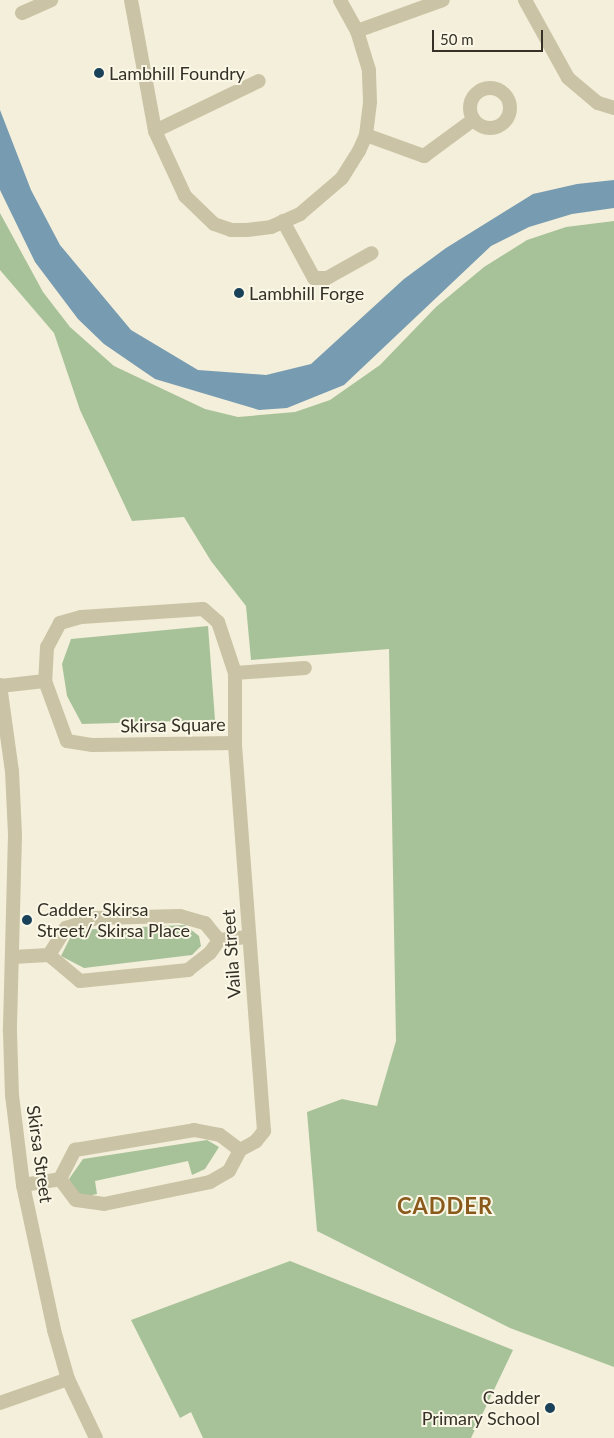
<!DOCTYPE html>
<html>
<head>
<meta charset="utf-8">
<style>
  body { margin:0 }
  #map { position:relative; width:614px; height:1438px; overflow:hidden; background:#f3efda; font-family:Lato,sans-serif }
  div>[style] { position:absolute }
  .green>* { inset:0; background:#a7c299 }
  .water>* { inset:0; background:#779bb1 }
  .minor>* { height:14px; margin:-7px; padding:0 7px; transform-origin:7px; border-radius:7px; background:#cbc3a5 }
  .minor>.ring { margin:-7px; padding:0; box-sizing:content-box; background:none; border:14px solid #cbc3a5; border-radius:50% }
  .tertiary>* { height:14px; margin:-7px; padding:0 7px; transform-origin:7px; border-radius:7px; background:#cbc3a5 }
  .dots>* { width:14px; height:14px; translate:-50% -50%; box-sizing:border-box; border:2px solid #faf7e6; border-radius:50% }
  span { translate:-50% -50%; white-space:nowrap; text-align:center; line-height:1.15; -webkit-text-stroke:4px #faf7e6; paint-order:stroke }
  .poi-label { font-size:18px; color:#363127 }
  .left { translate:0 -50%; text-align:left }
  .right { translate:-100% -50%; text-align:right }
  .street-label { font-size:18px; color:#363127 }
  .district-label { font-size:22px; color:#895a1c; font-weight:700; letter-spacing:1px }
  .scale { position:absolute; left:432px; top:30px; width:111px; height:22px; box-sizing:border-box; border:2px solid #363127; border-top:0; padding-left:6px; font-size:15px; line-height:18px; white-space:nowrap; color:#363127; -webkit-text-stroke:4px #faf7e6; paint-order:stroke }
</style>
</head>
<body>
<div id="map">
  <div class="green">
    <div style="clip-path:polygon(0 213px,43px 292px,70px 327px,114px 366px,205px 409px,238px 417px,295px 412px,330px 400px,380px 365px,436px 307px,484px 267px,527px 240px,566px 227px,614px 221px,614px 1367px,510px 1328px,317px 1231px,307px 1112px,342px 1099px,377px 1106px,396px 1041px,389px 649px,251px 660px,246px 606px,211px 561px,184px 517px,132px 521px,80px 410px,54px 333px,0 270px)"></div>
    <div style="clip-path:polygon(208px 626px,215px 720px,82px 724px,67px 696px,62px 664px,71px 639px)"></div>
    <div style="clip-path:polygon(185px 925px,199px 936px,201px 946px,192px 955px,84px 968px,61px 956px,74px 930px)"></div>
    <div style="clip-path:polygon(207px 1140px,219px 1147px,205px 1169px,192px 1175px,188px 1161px,95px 1181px,97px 1194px,83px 1197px,75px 1191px,69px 1179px,83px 1159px)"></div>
    <div style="clip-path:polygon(290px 1261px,513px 1350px,471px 1438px,203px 1438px,191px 1412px,180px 1418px,131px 1320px)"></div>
  </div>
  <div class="water">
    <div style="clip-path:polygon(0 110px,31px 190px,60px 245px,131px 330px,198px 370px,266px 375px,311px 364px,404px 279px,446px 248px,533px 194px,577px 184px,614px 180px,614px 208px,572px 214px,529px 227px,491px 246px,344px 385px,287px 408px,259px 410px,155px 379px,104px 344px,78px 319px,35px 262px,0 190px)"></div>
  </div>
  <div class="minor">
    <div style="left:131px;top:0;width:133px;rotate:79.6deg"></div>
    <div style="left:155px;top:131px;width:72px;rotate:65.2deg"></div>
    <div style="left:185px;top:196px;width:40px;rotate:44deg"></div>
    <div style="left:214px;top:224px;width:18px;rotate:19deg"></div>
    <div style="left:231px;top:230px;width:16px"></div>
    <div style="left:247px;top:230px;width:24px;rotate:-7deg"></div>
    <div style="left:271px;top:227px;width:32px;rotate:-24deg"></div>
    <div style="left:300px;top:214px;width:55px;rotate:-40.6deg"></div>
    <div style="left:342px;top:178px;width:32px;rotate:-58deg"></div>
    <div style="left:359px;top:151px;width:17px;rotate:-66deg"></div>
    <div style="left:366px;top:135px;width:33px;rotate:-83deg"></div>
    <div style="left:370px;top:102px;width:32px;rotate:-92deg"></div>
    <div style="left:369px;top:70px;width:41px;rotate:-107.1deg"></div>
    <div style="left:357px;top:31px;width:35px;rotate:-119deg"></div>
    <div style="left:525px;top:0;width:89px;rotate:61.1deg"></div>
    <div style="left:568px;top:78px;width:39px;rotate:40deg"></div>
    <div style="left:598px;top:103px;width:17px;rotate:17deg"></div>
    <div style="left:22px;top:13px;width:32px;rotate:-24deg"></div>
    <div style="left:357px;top:31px;width:91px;rotate:-19.8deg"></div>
    <div class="ring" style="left:470px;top:88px;width:26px;height:26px"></div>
    <div style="left:155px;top:131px;width:115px;rotate:-25.7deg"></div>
    <div style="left:366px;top:135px;width:62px;rotate:19.9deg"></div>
    <div style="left:424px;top:156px;width:61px;rotate:-36.3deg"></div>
    <div style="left:283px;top:221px;width:65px;rotate:61.5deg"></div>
    <div style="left:314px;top:278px;width:13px"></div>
    <div style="left:327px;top:278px;width:51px;rotate:-29.1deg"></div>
    <div style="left:235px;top:673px;width:70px;rotate:-4.1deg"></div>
    <div style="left:0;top:686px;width:45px;rotate:-6.3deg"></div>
    <div style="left:219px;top:940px;width:30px;rotate:-6deg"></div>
    <div style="left:49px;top:955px;width:32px;rotate:-58deg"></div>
    <div style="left:66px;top:928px;width:32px;rotate:-18deg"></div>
    <div style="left:96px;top:918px;width:84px;rotate:-1.4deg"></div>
    <div style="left:180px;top:916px;width:26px;rotate:16deg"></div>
    <div style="left:205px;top:923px;width:22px;rotate:51deg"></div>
    <div style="left:49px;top:955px;width:40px;rotate:40deg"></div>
    <div style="left:80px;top:981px;width:109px;rotate:-5.8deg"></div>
    <div style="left:188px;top:970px;width:28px;rotate:-38deg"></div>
    <div style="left:210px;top:953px;width:16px;rotate:-55deg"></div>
    <div style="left:12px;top:957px;width:37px;rotate:-3deg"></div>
    <div style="left:60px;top:1179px;width:26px;rotate:53deg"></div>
    <div style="left:76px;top:1200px;width:28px;rotate:8deg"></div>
    <div style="left:104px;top:1204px;width:108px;rotate:-11.7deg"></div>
    <div style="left:210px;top:1182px;width:22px;rotate:-30deg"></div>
    <div style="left:229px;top:1171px;width:24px;rotate:-62deg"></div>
    <div style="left:240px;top:1150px;width:18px;rotate:-29deg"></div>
    <div style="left:256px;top:1141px;width:13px;rotate:-51deg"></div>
    <div style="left:264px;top:1131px;width:389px;rotate:-94.3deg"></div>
    <div style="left:235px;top:743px;width:70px;rotate:-90deg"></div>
    <div style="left:235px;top:673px;width:54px;rotate:-108.4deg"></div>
    <div style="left:218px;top:622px;width:20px;rotate:-139deg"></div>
    <div style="left:203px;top:609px;width:122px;rotate:176.2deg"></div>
    <div style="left:81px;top:617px;width:22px;rotate:164deg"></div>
    <div style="left:60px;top:623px;width:27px;rotate:118deg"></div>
    <div style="left:47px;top:647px;width:34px;rotate:93deg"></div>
    <div style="left:45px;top:681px;width:64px;rotate:69.9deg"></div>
    <div style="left:67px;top:741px;width:26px;rotate:9deg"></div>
    <div style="left:93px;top:745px;width:142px;rotate:-0.8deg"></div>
    <div style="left:60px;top:1179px;width:33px;rotate:-63deg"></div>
    <div style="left:75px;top:1150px;width:121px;rotate:-9.5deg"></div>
    <div style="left:194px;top:1130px;width:26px;rotate:11deg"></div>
    <div style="left:220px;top:1135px;width:25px;rotate:37deg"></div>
    <div style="left:23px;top:1185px;width:37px;rotate:-9deg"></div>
    <div style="left:68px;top:1379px;width:65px;rotate:64.6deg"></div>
  </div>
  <div class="tertiary">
    <div style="left:0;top:685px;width:87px;rotate:82.1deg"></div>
    <div style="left:12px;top:771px;width:64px;rotate:87.3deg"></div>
    <div style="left:15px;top:835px;width:197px;rotate:91.5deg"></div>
    <div style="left:10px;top:1032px;width:63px;rotate:88.2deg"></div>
    <div style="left:12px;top:1095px;width:91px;rotate:83deg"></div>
    <div style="left:23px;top:1185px;width:148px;rotate:77.9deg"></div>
    <div style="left:54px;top:1330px;width:51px;rotate:74.1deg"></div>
    <div style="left:68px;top:1379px;width:72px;rotate:160.6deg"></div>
  </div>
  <div class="dots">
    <div style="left:99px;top:73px;background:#1a415a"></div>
    <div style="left:239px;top:293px;background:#1a415a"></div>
    <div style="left:27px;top:920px;background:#1a415a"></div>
    <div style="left:550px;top:1408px;background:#1a415a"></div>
  </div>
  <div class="poi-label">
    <span class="left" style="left:109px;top:73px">Lambhill Foundry</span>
    <span class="left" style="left:249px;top:293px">Lambhill Forge</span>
    <span class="left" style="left:37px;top:920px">Cadder, Skirsa<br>Street/ Skirsa Place</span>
    <span class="right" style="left:540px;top:1408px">Cadder<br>Primary School</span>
  </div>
  <div class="street-label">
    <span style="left:173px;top:725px;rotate:-1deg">Skirsa Square</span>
    <span style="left:231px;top:954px;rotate:-94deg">Vaila Street</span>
    <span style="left:40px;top:1154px;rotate:82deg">Skirsa Street</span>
  </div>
  <div class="district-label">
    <span style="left:445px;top:1206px">CADDER</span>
  </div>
  <div class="scale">50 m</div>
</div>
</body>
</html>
